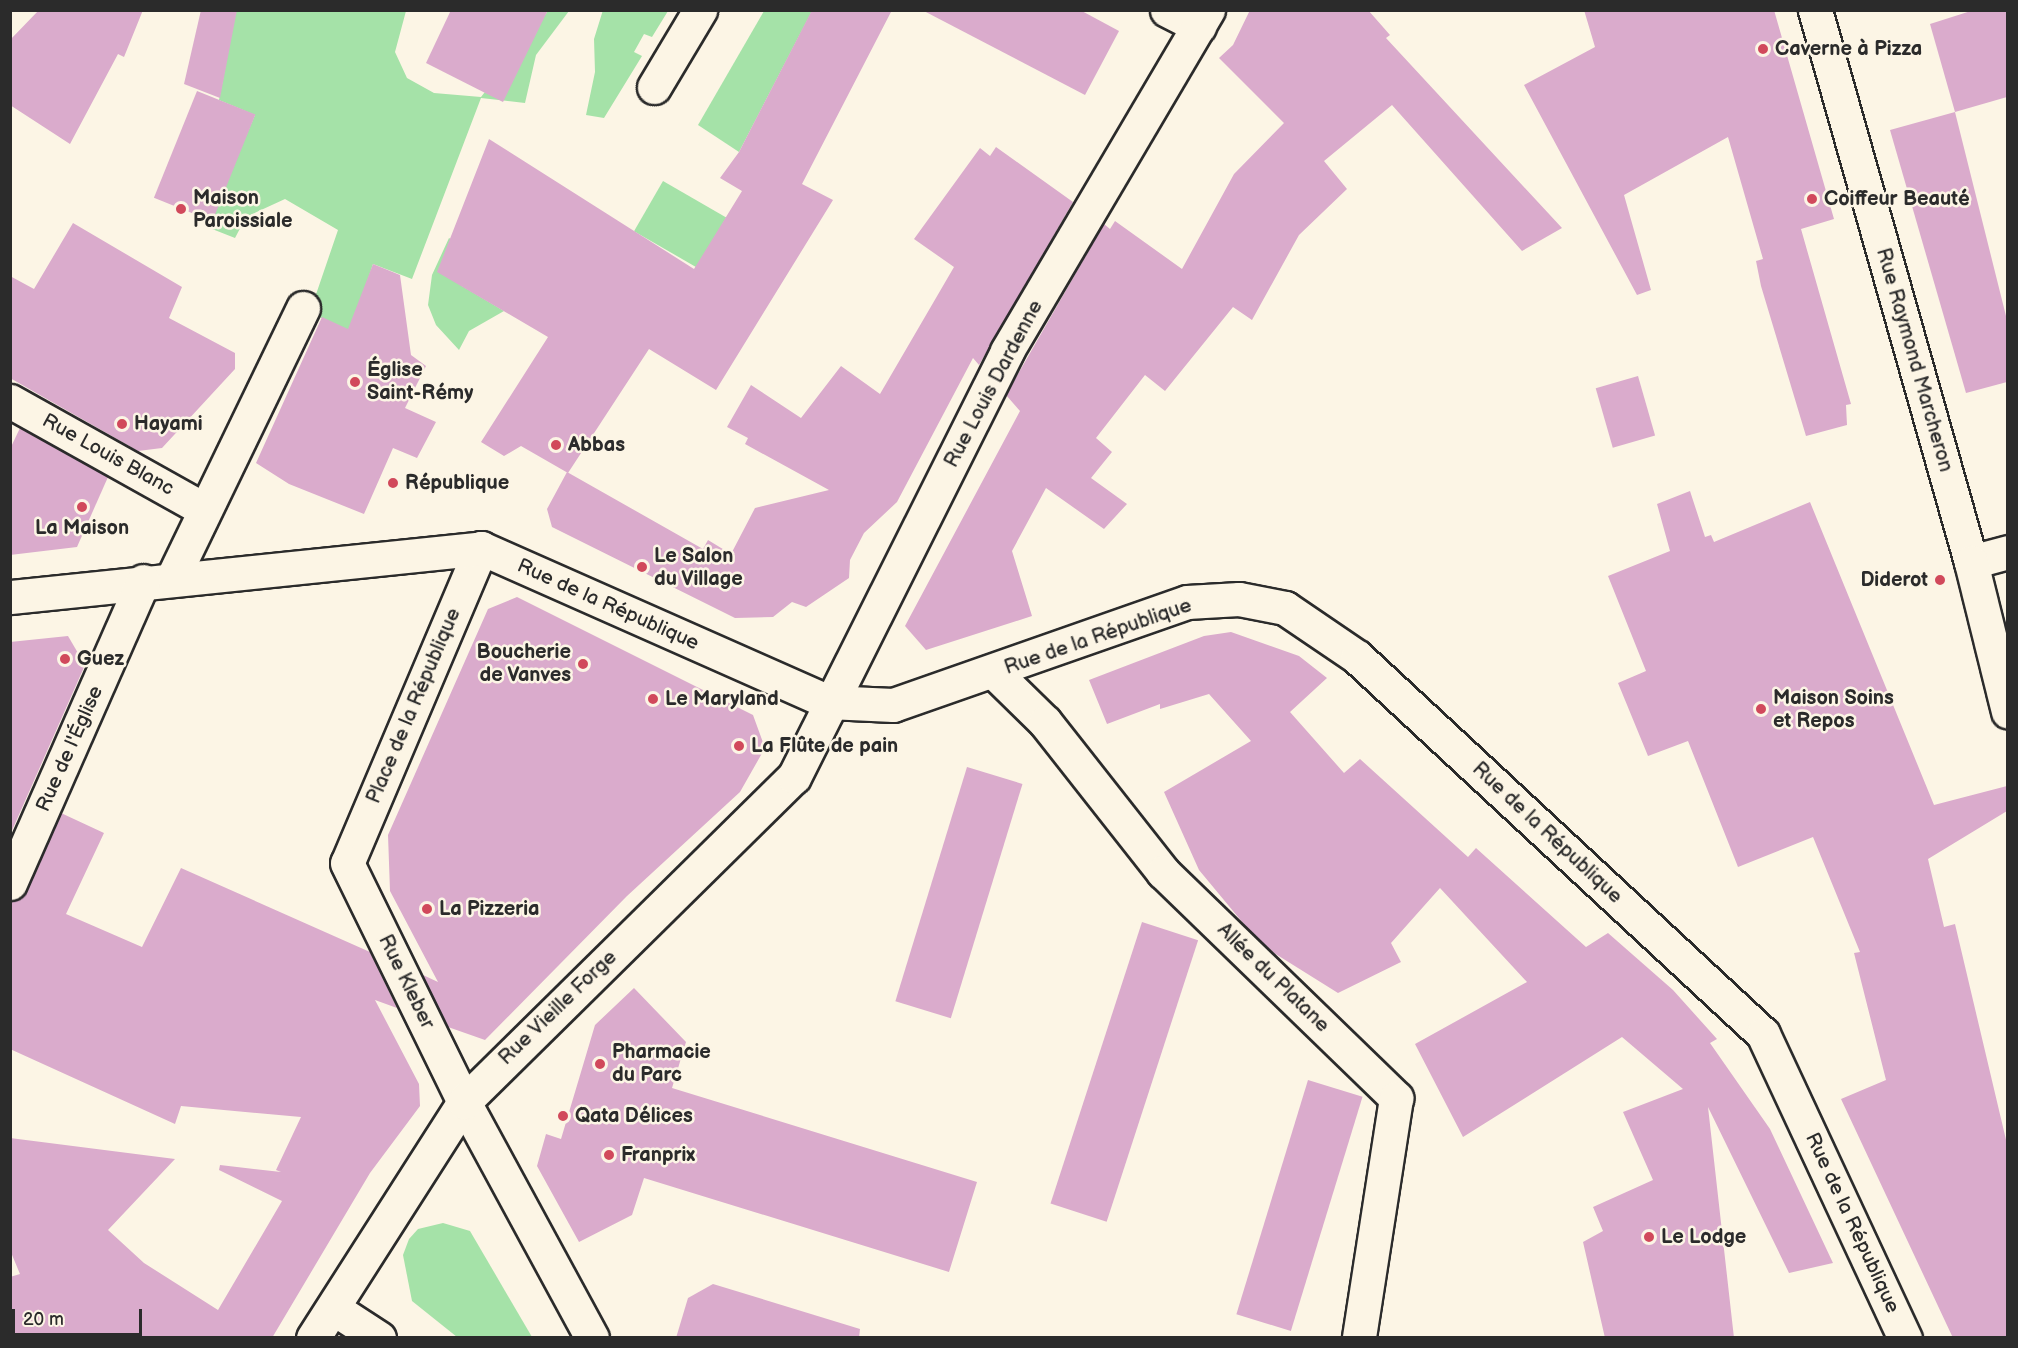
<!DOCTYPE html>
<html>
<head>
<meta charset="utf-8">
<style>
  body { margin:0 }
  #map { position:relative; width:2018px; height:1348px; overflow:hidden; background:#fcf5e5; font-family:"Balsamiq Sans",sans-serif }
  div>[style] { position:absolute }
  .green>* { inset:0; background:#a5e2a8; transform-origin:0 0 }
  .building>* { inset:0; background:#daabcc; transform-origin:0 0 }
  .roads { filter:drop-shadow(2px 0 #2b2b2b) drop-shadow(-2px 0 #2b2b2b) drop-shadow(0 2px #2b2b2b) drop-shadow(0 -2px #2b2b2b) }
  .street>* { height:33px; margin:-16.5px; padding:0 16.5px; transform-origin:16.5px; border-radius:16.5px; background:#fcf5e5 }
  .secondary>* { height:33px; margin:-16.5px; padding:0 16.5px; transform-origin:16.5px; border-radius:16.5px; background:#fcf5e5 }
  .dots>* { width:16px; height:16px; translate:-50% -50%; box-sizing:border-box; border:3px solid #fcf5e5; border-radius:50% }
  span { translate:-50% -50%; white-space:nowrap; text-align:center; line-height:1.15; -webkit-text-stroke:5px #fcf5e5; paint-order:stroke }
  .poi-label { font-size:20px; color:#2b2b2b; font-weight:700 }
  .left { translate:0 -50%; text-align:left }
  .right { translate:-100% -50%; text-align:right }
  .street-label { font-size:20px; color:#2b2b2b }
  .frame { position:absolute; inset:0; border:12px solid #2b2b2b; pointer-events:none }
  .scale { position:absolute; left:12px; top:1309px; width:130px; height:27px; box-sizing:border-box; border:3px solid #2b2b2b; border-top:0; padding-left:8px; font-size:18px; line-height:21px; white-space:nowrap; color:#2b2b2b; -webkit-text-stroke:4px #fcf5e5; paint-order:stroke }
</style>
</head>
<body>
<div id="map">
  <div class="green">
    <div style="clip-path:polygon(603px 10px,668px 11px,652px 37px,644px 34px,634px 52px,642px 56px,604px 118px,586px 115px,595px 72px,594px 39px)"></div>
    <div style="clip-path:polygon(236px 11px,406px 11px,395px 52px,407px 78px,434px 93px,481px 97px,548px 11px,569px 11px,536px 55px,525px 103px,481px 98px,412px 279px,373px 264px,350px 333px,310px 312px,338px 230px,285px 199px,246px 217px,235px 238px,207px 227px,255px 115px,219px 100px)"></div>
    <div style="clip-path:polygon(764px 11px,812px 11px,739px 152px,698px 125px)"></div>
    <div style="left:663px;top:181px;width:73px;height:58px;rotate:30deg"></div>
    <div style="clip-path:polygon(449px 238px,477px 255px,462px 286px,504px 311px,469px 331px,459px 350px,436px 325px,428px 305px,432px 275px)"></div>
    <div style="clip-path:polygon(443px 1223px,470px 1231px,532px 1337px,457px 1337px,412px 1301px,403px 1255px,409px 1239px,418px 1229px)"></div>
  </div>
  <div class="building">
    <div style="clip-path:polygon(39px 10px,143px 10px,124px 57px,118px 54px,70px 144px,10px 105px,10px 40px)"></div>
    <div style="clip-path:polygon(201px 10px,237px 10px,220px 98px,184px 84px)"></div>
    <div style="clip-path:polygon(451px 10px,548px 10px,503px 102px,426px 63px)"></div>
    <div style="clip-path:polygon(812px 10px,892px 10px,802px 184px,833px 200px,716px 390px,649px 349px,568px 473px,521px 446px,504px 456px,481px 442px,548px 337px,437px 272px,489px 139px,694px 269px,742px 191px,720px 178px,739px 152px)"></div>
    <div style="clip-path:polygon(922px 10px,1080px 10px,1119px 31px,1085px 95px)"></div>
    <div style="clip-path:polygon(1250px 10px,1368px 10px,1390px 35px,1386px 38px,1562px 228px,1522px 251px,1392px 105px,1324px 161px,1347px 189px,1299px 235px,1252px 320px,1233px 307px,1165px 391px,1145px 375px,1096px 438px,1112px 452px,1091px 478px,1127px 504px,1104px 529px,1046px 488px,1012px 551px,1032px 616px,926px 650px,905px 626px,1020px 411px,1006px 395px,1104px 224px,1110px 229px,1115px 221px,1182px 269px,1234px 174px,1284px 123px,1219px 58px,1233px 45px)"></div>
    <div style="clip-path:polygon(1584px 10px,1774px 10px,1834px 219px,1801px 229px,1851px 404px,1846px 405px,1847px 425px,1806px 436px,1761px 286px,1756px 261px,1763px 259px,1728px 137px,1624px 195px,1651px 290px,1637px 295px,1524px 85px,1595px 47px)"></div>
    <div style="clip-path:polygon(1974px 10px,2007px 10px,2007px 97px,1955px 112px,1930px 24px)"></div>
    <div style="left:197px;top:91px;width:63px;height:115px;rotate:22deg"></div>
    <div style="clip-path:polygon(1955px 112px,2007px 320px,2007px 382px,1966px 393px,1890px 130px)"></div>
    <div style="clip-path:polygon(996px 147px,1073px 202px,979px 365px,973px 358px,897px 502px,864px 533px,850px 560px,849px 578px,806px 607px,792px 602px,773px 617px,735px 618px,552px 527px,547px 509px,567px 472px,703px 549px,708px 540px,731px 554px,755px 508px,829px 490px,745px 444px,748px 438px,727px 427px,751px 385px,801px 418px,841px 366px,880px 394px,954px 267px,914px 239px,980px 148px,990px 156px)"></div>
    <div style="clip-path:polygon(73px 223px,182px 287px,169px 318px,235px 353px,235px 369px,162px 448px,138px 451px,10px 378px,10px 276px,34px 289px)"></div>
    <div style="clip-path:polygon(373px 264px,400px 275px,411px 355px,426px 366px,405px 408px,436px 422px,417px 458px,393px 448px,364px 514px,289px 484px,256px 463px,322px 317px,348px 329px)"></div>
    <div style="left:1638px;top:376px;width:62px;height:44px;rotate:74deg"></div>
    <div style="clip-path:polygon(20px 428px,108px 477px,77px 547px,10px 555px,10px 449px)"></div>
    <div style="clip-path:polygon(1690px 491px,1705px 537px,1711px 535px,1714px 542px,1810px 502px,1934px 805px,2007px 786px,2007px 811px,1928px 859px,1944px 927px,1955px 924px,2007px 1144px,2007px 1338px,1953px 1338px,1841px 1099px,1886px 1080px,1854px 953px,1860px 952px,1813px 837px,1738px 867px,1688px 741px,1648px 756px,1618px 683px,1646px 671px,1608px 576px,1670px 551px,1657px 504px)"></div>
    <div style="clip-path:polygon(517px 597px,753px 715px,765px 748px,740px 792px,627px 896px,485px 1040px,448px 1027px,423px 975px,438px 982px,390px 891px,388px 835px,488px 609px)"></div>
    <div style="clip-path:polygon(1231px 632px,1299px 656px,1327px 678px,1290px 712px,1344px 773px,1360px 759px,1468px 857px,1476px 848px,1586px 947px,1608px 933px,1673px 990px,1717px 1039px,1710px 1043px,1770px 1129px,1833px 1263px,1789px 1273px,1708px 1107px,1734px 1338px,1605px 1338px,1583px 1242px,1603px 1231px,1593px 1207px,1653px 1180px,1623px 1112px,1683px 1089px,1622px 1037px,1463px 1137px,1415px 1044px,1527px 982px,1440px 888px,1391px 943px,1401px 962px,1338px 993px,1274px 953px,1248px 929px,1199px 870px,1164px 792px,1251px 741px,1209px 694px,1160px 709px,1160px 704px,1107px 724px,1089px 680px,1204px 636px)"></div>
    <div style="clip-path:polygon(68px 636px,85px 665px,10px 835px,10px 642px)"></div>
    <div style="left:967px;top:767px;width:58px;height:245px;rotate:17deg"></div>
    <div style="clip-path:polygon(61px 813px,104px 833px,66px 914px,142px 947px,181px 868px,370px 952px,397px 1008px,375px 1000px,419px 1084px,420px 1106px,370px 1173px,272px 1338px,10px 1338px,10px 1277px,20px 1274px,10px 1250px,10px 1138px,175px 1159px,108px 1230px,144px 1263px,218px 1310px,282px 1201px,219px 1170px,220px 1165px,281px 1172px,276px 1170px,301px 1117px,181px 1106px,175px 1124px,10px 1049px,10px 901px,27px 891px)"></div>
    <div style="left:1142px;top:922px;width:59px;height:296px;rotate:18deg"></div>
    <div style="clip-path:polygon(634px 988px,686px 1042px,672px 1088px,977px 1182px,949px 1272px,644px 1178px,632px 1215px,579px 1242px,537px 1166px,546px 1134px,561px 1139px,595px 1025px)"></div>
    <div style="left:1308px;top:1080px;width:57px;height:245px;rotate:17deg"></div>
    <div style="clip-path:polygon(713px 1284px,860px 1329px,859px 1338px,676px 1338px,688px 1298px)"></div>
  </div>
  <div class="roads">
    <div class="street">
      <div style="left:1167px;top:10px;width:36px;rotate:27deg"></div>
      <div style="left:654px;top:87px;width:90px;rotate:-59.1deg"></div>
      <div style="left:10px;top:401px;width:223px;rotate:29.2deg"></div>
      <div style="left:481px;top:548px;width:342px;rotate:113deg"></div>
      <div style="left:347px;top:863px;width:266px;rotate:63.9deg"></div>
      <div style="left:464px;top:1102px;width:268px;rotate:61.5deg"></div>
      <div style="left:1971px;top:562px;width:38px;rotate:-15deg"></div>
      <div style="left:172px;top:579px;width:301px;rotate:-64.2deg"></div>
      <div style="left:10px;top:597px;width:474px;rotate:-5.9deg"></div>
      <div style="left:481px;top:548px;width:380px;rotate:23.9deg"></div>
      <div style="left:828px;top:702px;width:65px;rotate:2.6deg"></div>
      <div style="left:893px;top:705px;width:312px;rotate:-19.3deg"></div>
      <div style="left:1187px;top:602px;width:52px;rotate:-3.3deg"></div>
      <div style="left:1239px;top:599px;width:47px;rotate:11.1deg"></div>
      <div style="left:1285px;top:608px;width:87px;rotate:34.2deg"></div>
      <div style="left:1357px;top:657px;width:554px;rotate:42.88deg"></div>
      <div style="left:1763px;top:1034px;width:336px;rotate:65deg"></div>
      <div style="left:995px;top:673px;width:70px;rotate:44.4deg"></div>
      <div style="left:1045px;top:722px;width:191px;rotate:51.8deg"></div>
      <div style="left:1163px;top:872px;width:325px;rotate:44.1deg"></div>
      <div style="left:1396px;top:1098px;width:243px;rotate:98.8deg"></div>
      <div style="left:10px;top:883px;width:330px;rotate:-66.2deg"></div>
      <div style="left:333px;top:1308px;width:55px;rotate:33.1deg"></div>
      <div style="left:313px;top:1338px;width:280px;rotate:-57.4deg"></div>
      <div style="left:464px;top:1102px;width:463px;rotate:-44.6deg"></div>
      <div style="left:794px;top:777px;width:476px;rotate:-63.4deg"></div>
      <div style="left:1007px;top:351px;width:396px;rotate:-59.5deg"></div>
    </div>
    <div class="secondary">
      <div style="left:1815px;top:10px;width:574px;rotate:74.22deg"></div>
      <div style="left:1971px;top:562px;width:154px;rotate:76.1deg"></div>
    </div>
  </div>
  <div class="dots">
    <div style="left:1763px;top:49px;background:#d1495b"></div>
    <div style="left:1812px;top:199px;background:#d1495b"></div>
    <div style="left:181px;top:209px;background:#d1495b"></div>
    <div style="left:355px;top:382px;background:#d1495b"></div>
    <div style="left:122px;top:424px;background:#d1495b"></div>
    <div style="left:556px;top:445px;background:#d1495b"></div>
    <div style="left:393px;top:483px;background:#d1495b"></div>
    <div style="left:82px;top:507px;background:#d1495b"></div>
    <div style="left:642px;top:567px;background:#d1495b"></div>
    <div style="left:1940px;top:580px;background:#d1495b"></div>
    <div style="left:65px;top:659px;background:#d1495b"></div>
    <div style="left:583px;top:664px;background:#d1495b"></div>
    <div style="left:653px;top:699px;background:#d1495b"></div>
    <div style="left:1761px;top:709px;background:#d1495b"></div>
    <div style="left:739px;top:746px;background:#d1495b"></div>
    <div style="left:427px;top:909px;background:#d1495b"></div>
    <div style="left:600px;top:1064px;background:#d1495b"></div>
    <div style="left:563px;top:1116px;background:#d1495b"></div>
    <div style="left:609px;top:1155px;background:#d1495b"></div>
    <div style="left:1649px;top:1237px;background:#d1495b"></div>
  </div>
  <div class="poi-label">
    <span class="left" style="left:1775px;top:49px">Caverne à Pizza</span>
    <span class="left" style="left:193px;top:210px">Maison<br>Paroissiale</span>
    <span class="left" style="left:1824px;top:199px">Coiffeur Beauté</span>
    <span class="left" style="left:367px;top:382px">Église<br>Saint-Rémy</span>
    <span class="left" style="left:134px;top:424px">Hayami</span>
    <span class="left" style="left:568px;top:445px">Abbas</span>
    <span class="left" style="left:405px;top:483px">République</span>
    <span style="left:82px;top:528px">La Maison</span>
    <span class="left" style="left:654px;top:568px">Le Salon<br>du Village</span>
    <span class="right" style="left:1928px;top:580px">Diderot</span>
    <span class="right" style="left:571px;top:664px">Boucherie<br>de Vanves</span>
    <span class="left" style="left:77px;top:659px">Guez</span>
    <span class="left" style="left:1773px;top:710px">Maison Soins<br>et Repos</span>
    <span class="left" style="left:665px;top:699px">Le Maryland</span>
    <span class="left" style="left:751px;top:746px">La Flûte de pain</span>
    <span class="left" style="left:439px;top:909px">La Pizzeria</span>
    <span class="left" style="left:612px;top:1064px">Pharmacie<br>du Parc</span>
    <span class="left" style="left:575px;top:1116px">Qata Délices</span>
    <span class="left" style="left:621px;top:1155px">Franprix</span>
    <span class="left" style="left:1661px;top:1237px">Le Lodge</span>
  </div>
  <div class="street-label">
    <span style="left:1914px;top:360px;rotate:74deg">Rue Raymond Marcheron</span>
    <span style="left:994px;top:384px;rotate:-62deg">Rue Louis Dardenne</span>
    <span style="left:108px;top:455px;rotate:29deg">Rue Louis Blanc</span>
    <span style="left:608px;top:605px;rotate:24deg">Rue de la République</span>
    <span style="left:1098px;top:637px;rotate:-19deg">Rue de la République</span>
    <span style="left:414px;top:706px;rotate:-67deg">Place de la République</span>
    <span style="left:70px;top:749px;rotate:-66deg">Rue de l'Église</span>
    <span style="left:1547px;top:833px;rotate:43deg">Rue de la République</span>
    <span style="left:1273px;top:978px;rotate:44deg">Allée du Platane</span>
    <span style="left:406px;top:982px;rotate:64deg">Rue Kleber</span>
    <span style="left:558px;top:1008px;rotate:-44deg">Rue Vieille Forge</span>
    <span style="left:1852px;top:1223px;rotate:65deg">Rue de la République</span>
  </div>
  <div class="frame"></div>
  <div class="scale">20 m</div>
</div>
</body>
</html>
